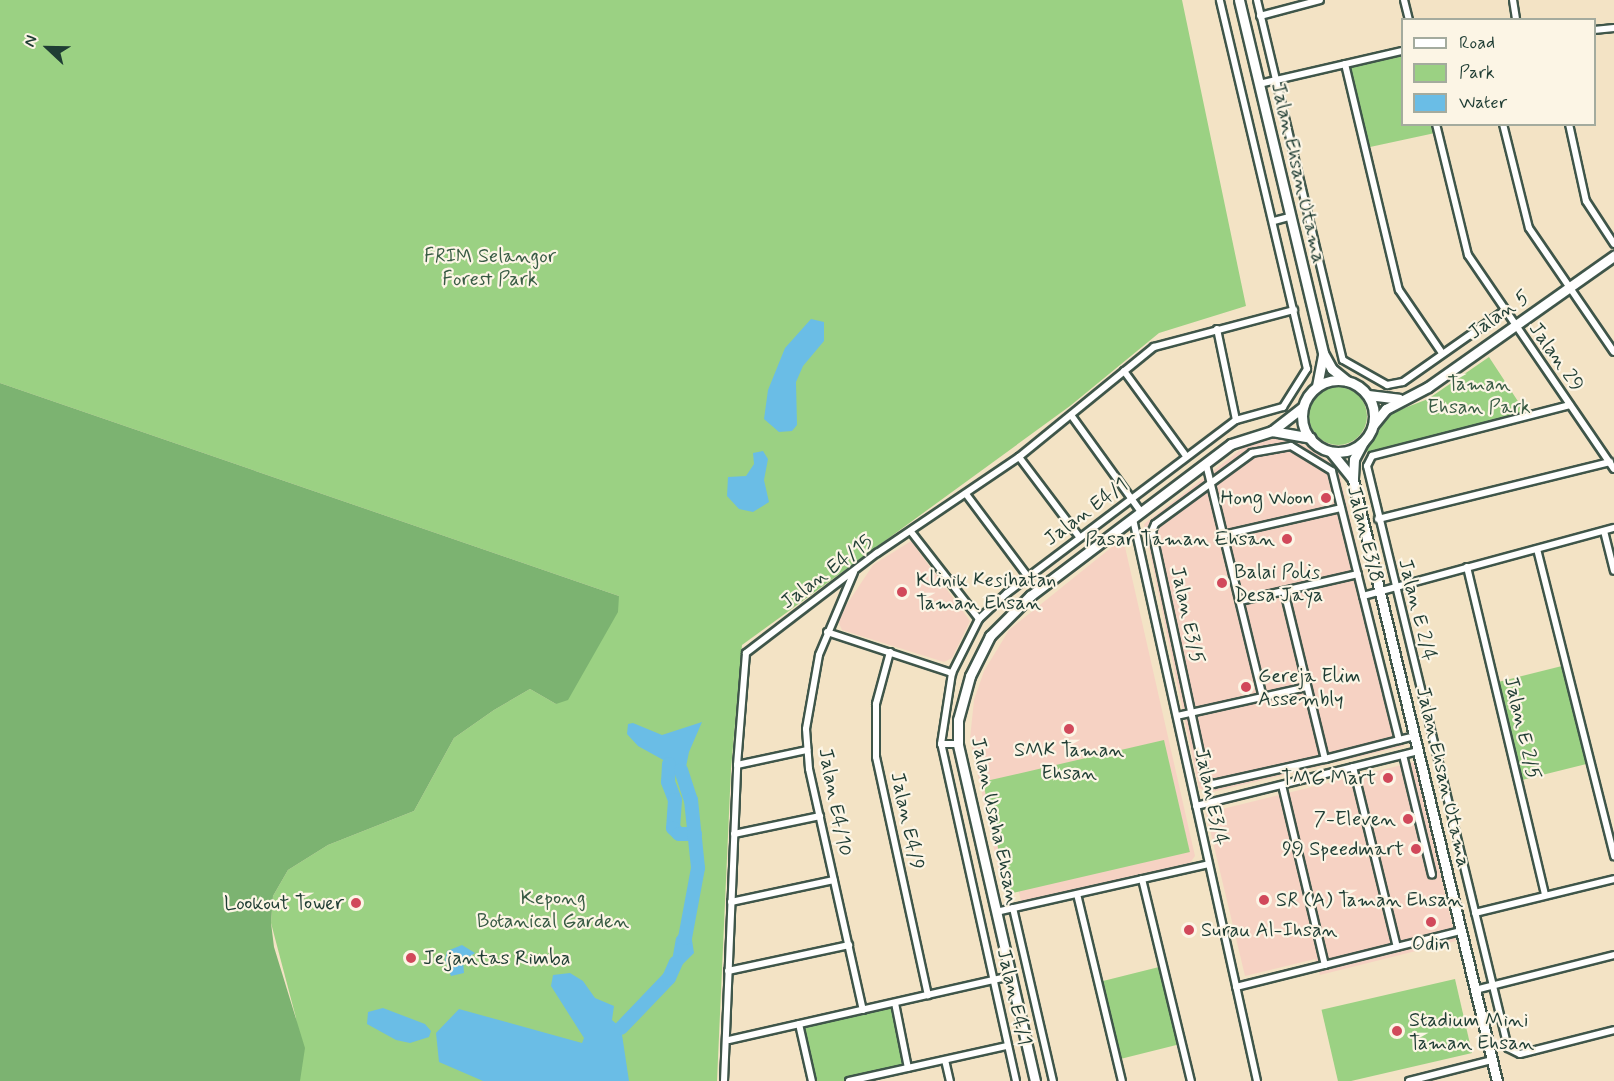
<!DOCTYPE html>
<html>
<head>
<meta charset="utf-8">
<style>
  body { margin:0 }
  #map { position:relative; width:1614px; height:1081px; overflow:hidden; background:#f3e3c5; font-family:Mynerve,sans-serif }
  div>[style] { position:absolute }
  .built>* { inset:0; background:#f6d2c3 }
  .green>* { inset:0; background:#9bd183; transform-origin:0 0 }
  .round { border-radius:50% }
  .forest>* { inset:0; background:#7cb371 }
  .water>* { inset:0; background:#6abde6 }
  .river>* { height:14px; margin:-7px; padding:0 7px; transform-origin:7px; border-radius:7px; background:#6abde6 }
  .roads { filter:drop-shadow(2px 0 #3f564a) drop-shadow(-2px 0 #3f564a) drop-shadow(0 2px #3f564a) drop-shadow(0 -2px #3f564a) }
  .street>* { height:6px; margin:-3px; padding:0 3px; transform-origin:3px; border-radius:3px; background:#fff }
  .secondary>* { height:9px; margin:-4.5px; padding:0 4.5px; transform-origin:4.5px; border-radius:4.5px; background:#fff }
  .secondary>.ring { margin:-4.5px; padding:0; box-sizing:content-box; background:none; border:9px solid #fff; border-radius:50% }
  .dots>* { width:16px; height:16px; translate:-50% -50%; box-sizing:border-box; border:3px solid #fcf5e5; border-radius:50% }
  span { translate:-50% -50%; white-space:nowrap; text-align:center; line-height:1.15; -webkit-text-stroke:4.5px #fcf5e5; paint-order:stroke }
  .street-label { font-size:20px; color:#1f3d34 }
  .park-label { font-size:20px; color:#385b44 }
  .poi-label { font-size:20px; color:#1f3d34 }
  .right { translate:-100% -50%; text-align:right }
  .left { translate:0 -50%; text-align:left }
  .legend { position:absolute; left:1401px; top:18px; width:195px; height:108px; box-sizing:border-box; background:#fcf5e5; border:2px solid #a4ab9e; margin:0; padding:8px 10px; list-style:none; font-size:18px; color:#1f3d34 }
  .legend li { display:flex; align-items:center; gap:12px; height:30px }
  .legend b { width:30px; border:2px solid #a4ab9e }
  .north { position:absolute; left:18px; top:18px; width:60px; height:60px; -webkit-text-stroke:4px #fcf5e5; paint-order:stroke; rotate:292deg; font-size:16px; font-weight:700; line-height:24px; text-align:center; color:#1f3d34 }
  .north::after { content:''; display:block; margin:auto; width:21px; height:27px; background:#1f3d34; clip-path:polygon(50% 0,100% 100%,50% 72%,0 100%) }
</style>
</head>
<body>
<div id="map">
  <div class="built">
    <div style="clip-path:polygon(1289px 436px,1338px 467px,1404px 746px,1208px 793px,1199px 788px,1144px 524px,1248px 444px)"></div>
    <div style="clip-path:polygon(1123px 538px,1195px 856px,1190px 863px,1021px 902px,1017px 882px,1002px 885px,970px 739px,974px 700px,984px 671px,1009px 630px)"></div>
    <div style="clip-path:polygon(911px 541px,970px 621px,952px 658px,944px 662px,842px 630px,837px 619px,873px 565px)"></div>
    <div style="clip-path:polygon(1414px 762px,1456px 941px,1320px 975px,1315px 959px,1245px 976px,1206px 813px)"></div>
  </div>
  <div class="green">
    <div style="clip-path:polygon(0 0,1182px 0,1246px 306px,1159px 333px,1070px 406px,742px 645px,731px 769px,717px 1081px,300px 1081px,296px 1018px,271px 923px,273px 896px,288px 870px,328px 845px,414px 811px,454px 738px,494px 710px,530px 689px,556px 704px,619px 596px,0 383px)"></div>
    <div style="clip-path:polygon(1402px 54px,1402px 124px,1433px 125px,1435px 133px,1370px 147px,1349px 66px)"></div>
    <div style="clip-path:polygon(1489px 357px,1525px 412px,1366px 452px,1389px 414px,1428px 399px)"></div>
    <div class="round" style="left:1309px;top:387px;width:58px;height:58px"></div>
    <div style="left:1566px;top:665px;width:101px;height:74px;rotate:76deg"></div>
    <div style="left:1164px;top:740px;width:115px;height:186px;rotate:77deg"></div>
    <div style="left:1163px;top:966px;width:80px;height:67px;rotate:76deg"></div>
    <div style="left:1455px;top:979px;width:76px;height:137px;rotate:77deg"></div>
    <div style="clip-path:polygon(895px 1003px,908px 1068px,849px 1081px,812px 1081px,799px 1024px)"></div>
  </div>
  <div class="forest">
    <div style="clip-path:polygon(0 383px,619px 596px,618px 612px,568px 700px,556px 704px,530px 689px,494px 710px,454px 738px,414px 811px,328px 845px,288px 870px,273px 896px,271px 923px,274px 947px,305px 1048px,300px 1081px,0 1081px)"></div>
  </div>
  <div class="water">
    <div style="clip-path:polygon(811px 319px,824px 322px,824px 341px,803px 366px,796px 382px,797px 425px,792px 431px,779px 432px,764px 419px,768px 390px,785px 348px)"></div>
    <div style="clip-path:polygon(763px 451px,768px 459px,764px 480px,769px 502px,753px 512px,739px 509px,727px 496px,728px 477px,746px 476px,754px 464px,753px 453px)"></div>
    <div style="clip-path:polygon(702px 722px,689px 752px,685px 772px,638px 746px,627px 734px,628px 724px,633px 723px,662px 735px)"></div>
    <div style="clip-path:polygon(689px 921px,694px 953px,669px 978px,676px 938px)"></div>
    <div style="clip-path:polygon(462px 945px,475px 953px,463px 961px,464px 973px,451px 976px,445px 960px,447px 951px)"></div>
    <div style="clip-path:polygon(570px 973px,583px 981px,595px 998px,614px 1006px,612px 1020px,621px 1028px,629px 1081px,483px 1081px,439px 1062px,436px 1033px,459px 1009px,582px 1043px,584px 1038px,551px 986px,553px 975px)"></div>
    <div style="clip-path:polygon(383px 1008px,425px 1024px,431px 1031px,429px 1037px,410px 1043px,396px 1040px,367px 1024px,368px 1012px)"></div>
  </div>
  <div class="river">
    <div style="left:669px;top:764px;width:18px;rotate:93deg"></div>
    <div style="left:668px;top:782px;width:19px;rotate:69deg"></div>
    <div style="left:675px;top:800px;width:28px;rotate:94deg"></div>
    <div style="left:673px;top:828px;width:8px;rotate:45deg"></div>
    <div style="left:679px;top:834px;width:16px"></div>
    <div style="left:681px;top:770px;width:32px;rotate:72deg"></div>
    <div style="left:691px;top:800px;width:68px;rotate:84.1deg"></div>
    <div style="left:698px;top:868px;width:71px;rotate:100.5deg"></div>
    <div style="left:621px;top:1028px;width:69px;rotate:-46.2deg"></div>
    <div style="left:669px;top:978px;width:17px;rotate:-66deg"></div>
  </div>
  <div class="roads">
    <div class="street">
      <div style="left:1257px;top:0;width:370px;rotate:76.6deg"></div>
      <div style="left:1343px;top:360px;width:51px;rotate:29.6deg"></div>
      <div style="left:1387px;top:385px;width:16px;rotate:-11deg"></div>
      <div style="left:1403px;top:382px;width:123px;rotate:-35.1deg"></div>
      <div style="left:1404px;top:0;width:21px;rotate:76deg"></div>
      <div style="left:1513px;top:0;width:20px;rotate:81deg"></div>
      <div style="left:1260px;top:16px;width:62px;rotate:-14.9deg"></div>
      <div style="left:1594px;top:30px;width:20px;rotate:-6deg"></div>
      <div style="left:1345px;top:64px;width:232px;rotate:76.6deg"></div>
      <div style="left:1399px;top:290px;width:76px;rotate:55.7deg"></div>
      <div style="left:1259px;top:84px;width:147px;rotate:-13deg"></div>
      <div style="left:1436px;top:124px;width:135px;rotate:76.3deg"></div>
      <div style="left:1468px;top:255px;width:259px;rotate:55.7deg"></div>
      <div style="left:1503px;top:124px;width:107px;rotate:76deg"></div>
      <div style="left:1529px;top:228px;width:150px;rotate:55.6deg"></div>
      <div style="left:1569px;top:124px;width:79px;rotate:77.6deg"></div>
      <div style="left:1586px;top:201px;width:51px;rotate:56.9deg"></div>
      <div style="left:1274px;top:221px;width:16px;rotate:-15deg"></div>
      <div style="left:1217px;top:329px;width:93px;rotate:78.2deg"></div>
      <div style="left:1124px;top:371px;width:105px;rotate:53.9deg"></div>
      <div style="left:1570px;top:405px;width:204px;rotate:165.6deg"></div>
      <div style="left:1372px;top:456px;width:11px;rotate:117deg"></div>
      <div style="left:1367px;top:466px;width:599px;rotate:76.38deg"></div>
      <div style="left:1508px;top:1048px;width:13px;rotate:27deg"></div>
      <div style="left:1520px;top:1054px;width:97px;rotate:-14.3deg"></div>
      <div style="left:1071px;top:415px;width:120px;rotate:54.2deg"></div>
      <div style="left:1019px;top:457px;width:101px;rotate:53deg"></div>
      <div style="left:1206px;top:464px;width:240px;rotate:76.3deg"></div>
      <div style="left:966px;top:494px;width:104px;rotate:53.2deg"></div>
      <div style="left:1133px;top:519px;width:576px;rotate:77.56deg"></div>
      <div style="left:1378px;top:519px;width:239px;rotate:-13.8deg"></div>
      <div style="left:1604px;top:531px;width:41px;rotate:76deg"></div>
      <div style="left:912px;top:533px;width:109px;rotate:52.1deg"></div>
      <div style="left:1223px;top:535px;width:121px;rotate:-12.9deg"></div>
      <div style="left:1537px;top:549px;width:317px;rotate:75.9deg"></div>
      <div style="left:1467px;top:567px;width:337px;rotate:76.6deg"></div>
      <div style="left:854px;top:572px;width:90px;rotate:112.9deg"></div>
      <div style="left:819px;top:655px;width:75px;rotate:100deg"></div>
      <div style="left:806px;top:729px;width:40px;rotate:85.7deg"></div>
      <div style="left:809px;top:769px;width:247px;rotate:77.4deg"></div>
      <div style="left:1284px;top:591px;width:173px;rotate:76.3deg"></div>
      <div style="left:1363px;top:596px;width:260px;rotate:-15.2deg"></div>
      <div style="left:1240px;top:601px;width:121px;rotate:-12.9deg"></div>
      <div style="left:827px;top:632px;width:132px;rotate:18.2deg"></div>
      <div style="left:890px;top:652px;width:54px;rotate:105.1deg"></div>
      <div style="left:876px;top:704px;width:53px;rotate:90deg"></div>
      <div style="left:876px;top:757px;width:244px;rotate:77.7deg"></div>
      <div style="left:1177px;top:716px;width:133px;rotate:-12.6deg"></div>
      <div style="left:1399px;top:740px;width:277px;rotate:-104deg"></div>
      <div style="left:1332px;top:471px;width:48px;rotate:-148.6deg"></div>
      <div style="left:1291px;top:446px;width:40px;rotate:170deg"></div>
      <div style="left:1252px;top:453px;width:120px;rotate:143.8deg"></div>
      <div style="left:1155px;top:524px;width:8px;rotate:113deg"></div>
      <div style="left:1152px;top:531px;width:256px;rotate:77.8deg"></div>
      <div style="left:1206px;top:781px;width:8px;rotate:23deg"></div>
      <div style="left:1213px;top:784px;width:115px;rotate:-12.6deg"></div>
      <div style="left:1325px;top:759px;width:76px;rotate:-14.4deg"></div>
      <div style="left:1399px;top:740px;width:16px;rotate:-14deg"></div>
      <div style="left:941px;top:744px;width:17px"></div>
      <div style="left:1403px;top:755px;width:123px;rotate:76.4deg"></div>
      <div style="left:737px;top:765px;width:72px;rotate:-12.1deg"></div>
      <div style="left:1353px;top:767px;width:185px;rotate:76.3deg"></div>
      <div style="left:1282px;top:785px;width:185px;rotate:76.6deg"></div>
      <div style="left:1196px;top:806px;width:229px;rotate:-13.9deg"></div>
      <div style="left:734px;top:834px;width:88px;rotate:-11.8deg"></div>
      <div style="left:1142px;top:879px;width:208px;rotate:76.4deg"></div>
      <div style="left:1077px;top:894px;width:192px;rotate:76.5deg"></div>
      <div style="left:731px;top:902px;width:105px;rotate:-12.1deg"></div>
      <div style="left:1013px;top:908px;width:178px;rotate:77deg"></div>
      <div style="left:996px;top:912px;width:218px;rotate:-12.7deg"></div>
      <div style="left:1475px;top:913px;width:143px;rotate:-13.7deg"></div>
      <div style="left:728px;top:971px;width:124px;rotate:-12.1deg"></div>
      <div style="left:1236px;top:987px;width:232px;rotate:-14deg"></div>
      <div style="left:1475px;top:990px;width:143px;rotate:-14.1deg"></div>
      <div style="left:895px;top:1003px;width:66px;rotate:78.7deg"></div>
      <div style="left:799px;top:1024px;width:58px;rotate:77.2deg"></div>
      <div style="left:729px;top:1040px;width:289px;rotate:-12.8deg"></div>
      <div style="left:945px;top:1060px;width:22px;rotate:77deg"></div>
      <div style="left:724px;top:1081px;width:316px;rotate:-87.6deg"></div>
      <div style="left:737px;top:765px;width:112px;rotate:-85.4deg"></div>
      <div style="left:746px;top:653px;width:165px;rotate:-37.4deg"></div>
      <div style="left:877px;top:553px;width:171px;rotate:-34.1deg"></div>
      <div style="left:1019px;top:457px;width:174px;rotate:-39.2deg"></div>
      <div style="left:1154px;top:347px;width:145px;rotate:-14.8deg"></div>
      <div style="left:849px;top:1081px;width:162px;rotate:-12.5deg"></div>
      <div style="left:1016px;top:1081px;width:345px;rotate:-102.5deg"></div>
      <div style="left:941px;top:744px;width:72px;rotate:-81.2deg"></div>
      <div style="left:952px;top:673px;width:60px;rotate:-63.4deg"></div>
      <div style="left:979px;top:619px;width:38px;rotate:-43deg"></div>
      <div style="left:1007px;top:593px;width:287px;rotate:-37.1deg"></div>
      <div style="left:1236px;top:420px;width:49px;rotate:-15.5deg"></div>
      <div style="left:1283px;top:407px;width:45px;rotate:-57.7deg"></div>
      <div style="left:1307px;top:369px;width:379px;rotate:-103.3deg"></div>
      <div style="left:1409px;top:1081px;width:86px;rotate:-14.2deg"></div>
    </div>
    <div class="secondary">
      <div style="left:1239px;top:0;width:363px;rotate:76.6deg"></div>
      <div style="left:1323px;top:353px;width:18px;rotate:61deg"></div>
      <div style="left:1332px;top:369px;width:19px;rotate:39deg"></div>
      <div class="ring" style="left:1302px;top:380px;width:63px;height:63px"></div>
      <div style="left:1317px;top:386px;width:31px;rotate:-79deg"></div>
      <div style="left:1368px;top:395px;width:31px;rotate:7deg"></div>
      <div style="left:1373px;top:425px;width:21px;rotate:-51deg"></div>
      <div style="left:1386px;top:409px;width:47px;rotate:-27.6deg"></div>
      <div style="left:1428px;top:387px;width:228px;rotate:-35.2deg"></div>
      <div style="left:1272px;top:431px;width:39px;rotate:10deg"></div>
      <div style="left:1363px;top:442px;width:19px;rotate:118deg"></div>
      <div style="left:1354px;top:459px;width:21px;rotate:93deg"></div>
      <div style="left:1353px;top:480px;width:618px;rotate:76.53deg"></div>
      <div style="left:1331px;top:452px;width:33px;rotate:51deg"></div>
      <div style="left:1035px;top:1081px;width:346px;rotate:-102.9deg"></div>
      <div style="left:958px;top:744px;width:24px;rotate:-90deg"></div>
      <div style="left:958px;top:720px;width:46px;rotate:-74.7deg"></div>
      <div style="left:970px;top:676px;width:45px;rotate:-63.4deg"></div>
      <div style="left:990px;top:636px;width:57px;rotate:-45deg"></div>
      <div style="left:1030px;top:596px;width:252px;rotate:-37.1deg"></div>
      <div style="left:1231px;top:444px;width:43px;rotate:-17.6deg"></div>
      <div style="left:1272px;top:431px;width:39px;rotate:-38deg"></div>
    </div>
  </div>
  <div class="dots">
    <div style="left:1326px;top:498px;background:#d1495b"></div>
    <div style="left:1287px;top:539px;background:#d1495b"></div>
    <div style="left:1222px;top:583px;background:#d1495b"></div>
    <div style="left:902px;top:592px;background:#d1495b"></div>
    <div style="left:1246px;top:687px;background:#d1495b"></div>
    <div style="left:1069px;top:729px;background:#d1495b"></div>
    <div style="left:1388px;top:778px;background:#d1495b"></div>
    <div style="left:1408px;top:819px;background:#d1495b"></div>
    <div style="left:1416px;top:849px;background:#d1495b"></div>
    <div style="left:1264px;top:900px;background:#d1495b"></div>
    <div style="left:356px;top:903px;background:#d1495b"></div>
    <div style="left:1431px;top:922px;background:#d1495b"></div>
    <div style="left:1189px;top:930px;background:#d1495b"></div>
    <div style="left:411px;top:958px;background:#d1495b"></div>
    <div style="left:1397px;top:1031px;background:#d1495b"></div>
  </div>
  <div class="street-label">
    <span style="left:1298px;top:173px;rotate:77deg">Jalan Ehsan Utama</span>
    <span style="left:1499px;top:315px;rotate:-35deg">Jalan 5</span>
    <span style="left:1556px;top:357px;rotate:55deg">Jalan 29</span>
    <span style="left:1086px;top:512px;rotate:-37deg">Jalan E4/1</span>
    <span style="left:1365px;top:534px;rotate:76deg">Jalan E3/8</span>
    <span style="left:827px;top:572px;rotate:-37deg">Jalan E4/15</span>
    <span style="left:1417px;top:610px;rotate:76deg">Jalan E 2/4</span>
    <span style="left:1187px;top:615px;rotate:78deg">Jalan E3/5</span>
    <span style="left:1522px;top:728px;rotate:77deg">Jalan E 2/5</span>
    <span style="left:1443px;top:777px;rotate:77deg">Jalan Ehsan Utama</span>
    <span style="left:1211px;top:797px;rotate:78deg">Jalan E3/4</span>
    <span style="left:835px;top:802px;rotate:79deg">Jalan E4/10</span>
    <span style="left:907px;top:821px;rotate:78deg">Jalan E4/9</span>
    <span style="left:995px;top:821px;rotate:78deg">Jalan Usaha Ehsan</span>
    <span style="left:1014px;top:997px;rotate:77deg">Jalan E4/1</span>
  </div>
  <div class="park-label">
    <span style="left:490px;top:268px">FRIM Selangor<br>Forest Park</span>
    <span style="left:1479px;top:396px">Taman<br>Ehsan Park</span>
    <span style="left:553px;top:910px">Kepong<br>Botanical Garden</span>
  </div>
  <div class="poi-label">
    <span class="right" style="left:1314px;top:498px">Hong Woon</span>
    <span class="right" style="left:1275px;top:539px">Pasar Taman Ehsan</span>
    <span class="left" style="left:1234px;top:584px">Balai Polis<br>Desa Jaya</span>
    <span class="left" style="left:916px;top:592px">Klinik Kesihatan<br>Taman Ehsan</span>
    <span class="left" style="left:1258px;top:688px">Gereja Elim<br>Assembly</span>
    <span style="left:1069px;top:762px">SMK Taman<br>Ehsan</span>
    <span class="right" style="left:1376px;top:778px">TMG Mart</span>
    <span class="right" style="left:1396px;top:819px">7-Eleven</span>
    <span class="right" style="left:1404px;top:849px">99 Speedmart</span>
    <span class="left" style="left:1276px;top:900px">SR (A) Taman Ehsan</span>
    <span class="right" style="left:344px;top:903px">Lookout Tower</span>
    <span class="left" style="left:1201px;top:930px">Surau Al-Ihsan</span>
    <span style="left:1431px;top:944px">Odin</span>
    <span class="left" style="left:423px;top:958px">Jejantas Rimba</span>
    <span class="left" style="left:1409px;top:1032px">Stadium Mini<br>Taman Ehsan</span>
  </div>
  <ul class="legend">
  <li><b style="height:8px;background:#fff"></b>Road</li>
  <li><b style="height:16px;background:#9bd183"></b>Park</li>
  <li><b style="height:16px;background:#6abde6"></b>Water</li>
  </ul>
  <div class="north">N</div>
</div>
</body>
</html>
